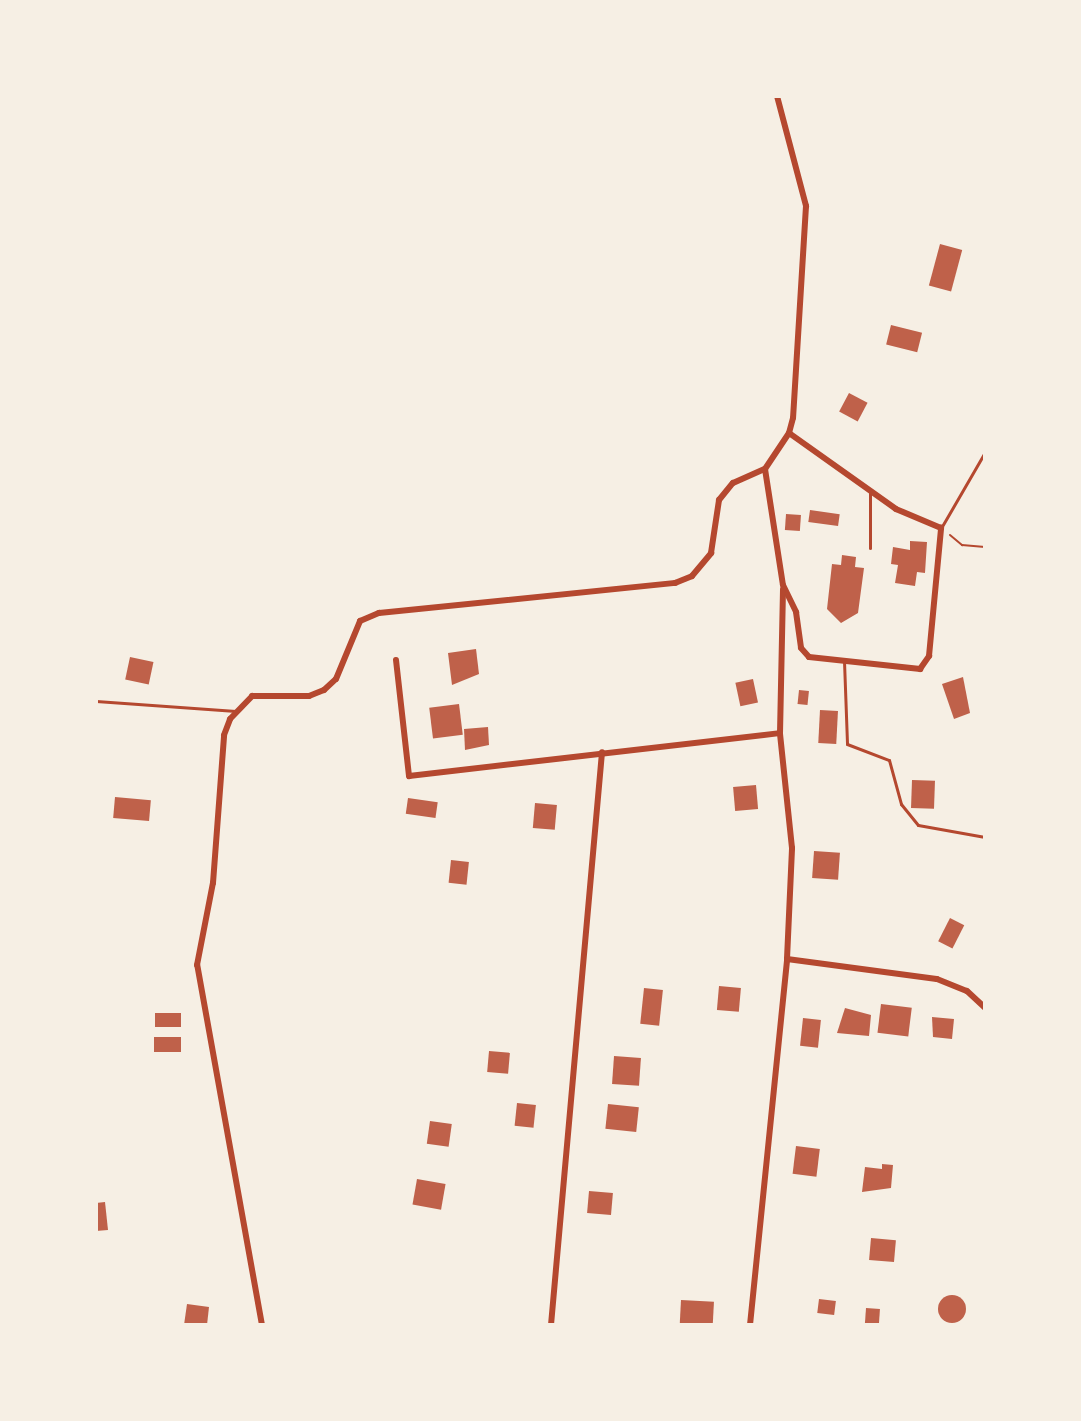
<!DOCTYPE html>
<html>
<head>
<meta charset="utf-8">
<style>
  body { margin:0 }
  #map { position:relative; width:1081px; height:1421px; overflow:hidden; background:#f6efe4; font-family:Mulish,sans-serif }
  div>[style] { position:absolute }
  .building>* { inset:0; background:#bf614a; transform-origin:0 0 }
  .round { border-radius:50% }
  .path>* { height:2px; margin:-1px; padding:0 1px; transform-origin:1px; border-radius:1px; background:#b5482f }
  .service>* { height:3px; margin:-1.5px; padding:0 1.5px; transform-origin:1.5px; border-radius:1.5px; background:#b5482f }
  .minor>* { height:6px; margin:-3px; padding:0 3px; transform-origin:3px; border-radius:3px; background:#b5482f }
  span { translate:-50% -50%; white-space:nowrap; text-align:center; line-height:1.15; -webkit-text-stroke:6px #f6efe4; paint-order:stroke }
  .frame { position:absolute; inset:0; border:98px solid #f6efe4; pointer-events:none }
</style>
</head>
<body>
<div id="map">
  <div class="building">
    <div style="left:940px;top:244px;width:23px;height:43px;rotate:15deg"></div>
    <div style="left:891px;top:325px;width:32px;height:20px;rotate:14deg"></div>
    <div style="left:849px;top:393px;width:21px;height:21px;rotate:28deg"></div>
    <div style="left:810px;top:510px;width:30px;height:12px;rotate:8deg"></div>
    <div style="left:786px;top:514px;width:15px;height:16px;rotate:4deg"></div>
    <div style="clip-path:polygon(910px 541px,927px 542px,925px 573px,917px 572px,915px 586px,895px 583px,898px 565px,891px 564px,893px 547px,910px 550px)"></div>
    <div style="clip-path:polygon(842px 555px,856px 557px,855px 567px,864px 568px,858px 613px,841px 623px,827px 609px,832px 564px,841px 565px)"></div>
    <div style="clip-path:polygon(476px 649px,479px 674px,452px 685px,448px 653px)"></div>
    <div style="left:130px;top:657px;width:24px;height:23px;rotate:12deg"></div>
    <div style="clip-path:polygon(963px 677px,970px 713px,954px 719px,942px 684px)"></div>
    <div style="left:753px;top:679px;width:24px;height:18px;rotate:78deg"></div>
    <div style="left:799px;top:690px;width:10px;height:14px;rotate:6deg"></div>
    <div style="left:459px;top:704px;width:31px;height:30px;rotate:83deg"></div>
    <div style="left:820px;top:710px;width:18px;height:33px;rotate:3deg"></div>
    <div style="clip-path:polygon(488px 727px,489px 745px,465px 750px,464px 729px)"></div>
    <div style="left:912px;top:780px;width:23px;height:28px;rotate:2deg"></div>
    <div style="left:756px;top:785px;width:24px;height:23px;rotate:85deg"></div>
    <div style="left:115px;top:797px;width:36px;height:21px;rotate:5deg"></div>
    <div style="left:408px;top:798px;width:30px;height:16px;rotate:8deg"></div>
    <div style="left:535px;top:803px;width:22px;height:25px;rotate:5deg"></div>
    <div style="left:814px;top:851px;width:26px;height:27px;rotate:4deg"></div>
    <div style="left:451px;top:860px;width:18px;height:23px;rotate:6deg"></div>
    <div style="left:950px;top:918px;width:16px;height:26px;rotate:27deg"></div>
    <div style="left:719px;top:986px;width:22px;height:24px;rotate:5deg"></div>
    <div style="left:644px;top:988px;width:19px;height:36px;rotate:6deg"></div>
    <div style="left:881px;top:1004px;width:31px;height:29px;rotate:7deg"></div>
    <div style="clip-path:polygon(845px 1008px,871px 1015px,869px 1036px,837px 1033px)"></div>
    <div style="left:155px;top:1013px;width:26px;height:14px"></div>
    <div style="clip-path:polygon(932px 1017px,954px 1019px,952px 1039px,933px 1037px)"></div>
    <div style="left:803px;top:1018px;width:18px;height:28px;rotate:6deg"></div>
    <div style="left:154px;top:1037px;width:27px;height:15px"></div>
    <div style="left:489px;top:1051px;width:21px;height:21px;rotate:5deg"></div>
    <div style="left:614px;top:1056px;width:27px;height:28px;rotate:4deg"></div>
    <div style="left:517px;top:1103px;width:19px;height:23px;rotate:6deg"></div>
    <div style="left:608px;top:1104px;width:31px;height:25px;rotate:6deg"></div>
    <div style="left:430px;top:1121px;width:22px;height:23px;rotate:8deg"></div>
    <div style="left:796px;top:1146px;width:24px;height:28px;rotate:7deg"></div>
    <div style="clip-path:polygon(882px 1164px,893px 1165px,891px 1188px,862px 1192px,865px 1167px,882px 1169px)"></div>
    <div style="left:417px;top:1179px;width:29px;height:26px;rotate:10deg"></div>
    <div style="left:589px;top:1191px;width:24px;height:22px;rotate:5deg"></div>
    <div style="clip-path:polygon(105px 1202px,108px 1230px,96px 1231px,96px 1203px)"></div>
    <div style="left:871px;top:1238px;width:25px;height:22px;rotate:5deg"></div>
    <div class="round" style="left:938px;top:1295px;width:28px;height:28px"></div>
    <div style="left:819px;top:1299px;width:17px;height:14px;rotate:7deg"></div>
    <div style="left:681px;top:1300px;width:33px;height:25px;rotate:3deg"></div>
    <div style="clip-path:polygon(187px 1304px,209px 1307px,207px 1325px,184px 1325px)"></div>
    <div style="left:866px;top:1308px;width:14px;height:17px;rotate:4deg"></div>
  </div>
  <div class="path">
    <div style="left:950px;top:535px;width:16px;rotate:40deg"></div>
    <div style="left:962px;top:545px;width:23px;rotate:5deg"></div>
  </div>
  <div class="service">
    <div style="left:870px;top:492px;width:56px;rotate:90deg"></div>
    <div style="left:941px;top:528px;width:88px;rotate:-59.9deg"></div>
    <div style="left:844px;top:661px;width:83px;rotate:87.9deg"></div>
    <div style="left:847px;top:744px;width:45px;rotate:20.9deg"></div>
    <div style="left:889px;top:760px;width:46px;rotate:74.7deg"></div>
    <div style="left:901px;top:804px;width:27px;rotate:51deg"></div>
    <div style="left:918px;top:825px;width:68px;rotate:10.2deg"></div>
    <div style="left:96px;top:701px;width:140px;rotate:4.1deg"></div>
  </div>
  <div class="minor">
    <div style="left:777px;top:96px;width:114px;rotate:75.2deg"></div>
    <div style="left:806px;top:206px;width:212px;rotate:93.5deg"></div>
    <div style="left:793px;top:418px;width:16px;rotate:105deg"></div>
    <div style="left:789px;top:433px;width:43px;rotate:123.7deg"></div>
    <div style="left:765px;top:469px;width:117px;rotate:81.2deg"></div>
    <div style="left:783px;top:585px;width:30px;rotate:64deg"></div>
    <div style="left:796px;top:612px;width:36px;rotate:82deg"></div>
    <div style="left:801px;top:648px;width:12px;rotate:48deg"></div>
    <div style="left:809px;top:657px;width:112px;rotate:6.2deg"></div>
    <div style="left:920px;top:669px;width:16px;rotate:-55deg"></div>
    <div style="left:929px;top:656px;width:129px;rotate:-84.6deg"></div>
    <div style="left:941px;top:528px;width:49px;rotate:-157.1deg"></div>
    <div style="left:896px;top:509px;width:131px;rotate:-144.6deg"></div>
    <div style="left:396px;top:660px;width:117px;rotate:83.6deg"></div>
    <div style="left:409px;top:776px;width:373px;rotate:-6.6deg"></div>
    <div style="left:787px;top:959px;width:151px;rotate:7.6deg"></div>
    <div style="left:937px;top:979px;width:32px;rotate:22deg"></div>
    <div style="left:967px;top:991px;width:25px;rotate:43deg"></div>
    <div style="left:262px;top:1325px;width:366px;rotate:-100.2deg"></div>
    <div style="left:197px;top:965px;width:84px;rotate:-79deg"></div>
    <div style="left:213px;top:883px;width:148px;rotate:-85.7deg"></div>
    <div style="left:224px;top:735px;width:17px;rotate:-69deg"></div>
    <div style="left:230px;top:719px;width:32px;rotate:-46deg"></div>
    <div style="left:252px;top:696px;width:57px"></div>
    <div style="left:309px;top:696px;width:16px;rotate:-22deg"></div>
    <div style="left:324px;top:690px;width:16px;rotate:-43deg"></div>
    <div style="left:336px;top:679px;width:63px;rotate:-67.5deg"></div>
    <div style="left:360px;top:621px;width:21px;rotate:-23deg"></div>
    <div style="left:379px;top:613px;width:298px;rotate:-5.8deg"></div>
    <div style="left:675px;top:583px;width:18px;rotate:-22deg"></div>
    <div style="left:692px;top:576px;width:30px;rotate:-50deg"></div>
    <div style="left:711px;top:553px;width:54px;rotate:-81.4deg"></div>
    <div style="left:719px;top:500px;width:22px;rotate:-51deg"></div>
    <div style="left:733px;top:483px;width:35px;rotate:-24deg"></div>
    <div style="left:551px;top:1325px;width:575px;rotate:-84.91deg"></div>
    <div style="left:750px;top:1325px;width:368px;rotate:-84.2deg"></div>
    <div style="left:787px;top:959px;width:111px;rotate:-87.4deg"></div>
    <div style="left:792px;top:848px;width:116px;rotate:-96deg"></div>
    <div style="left:780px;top:733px;width:144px;rotate:-88.8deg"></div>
  </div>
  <div class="frame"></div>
</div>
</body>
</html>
